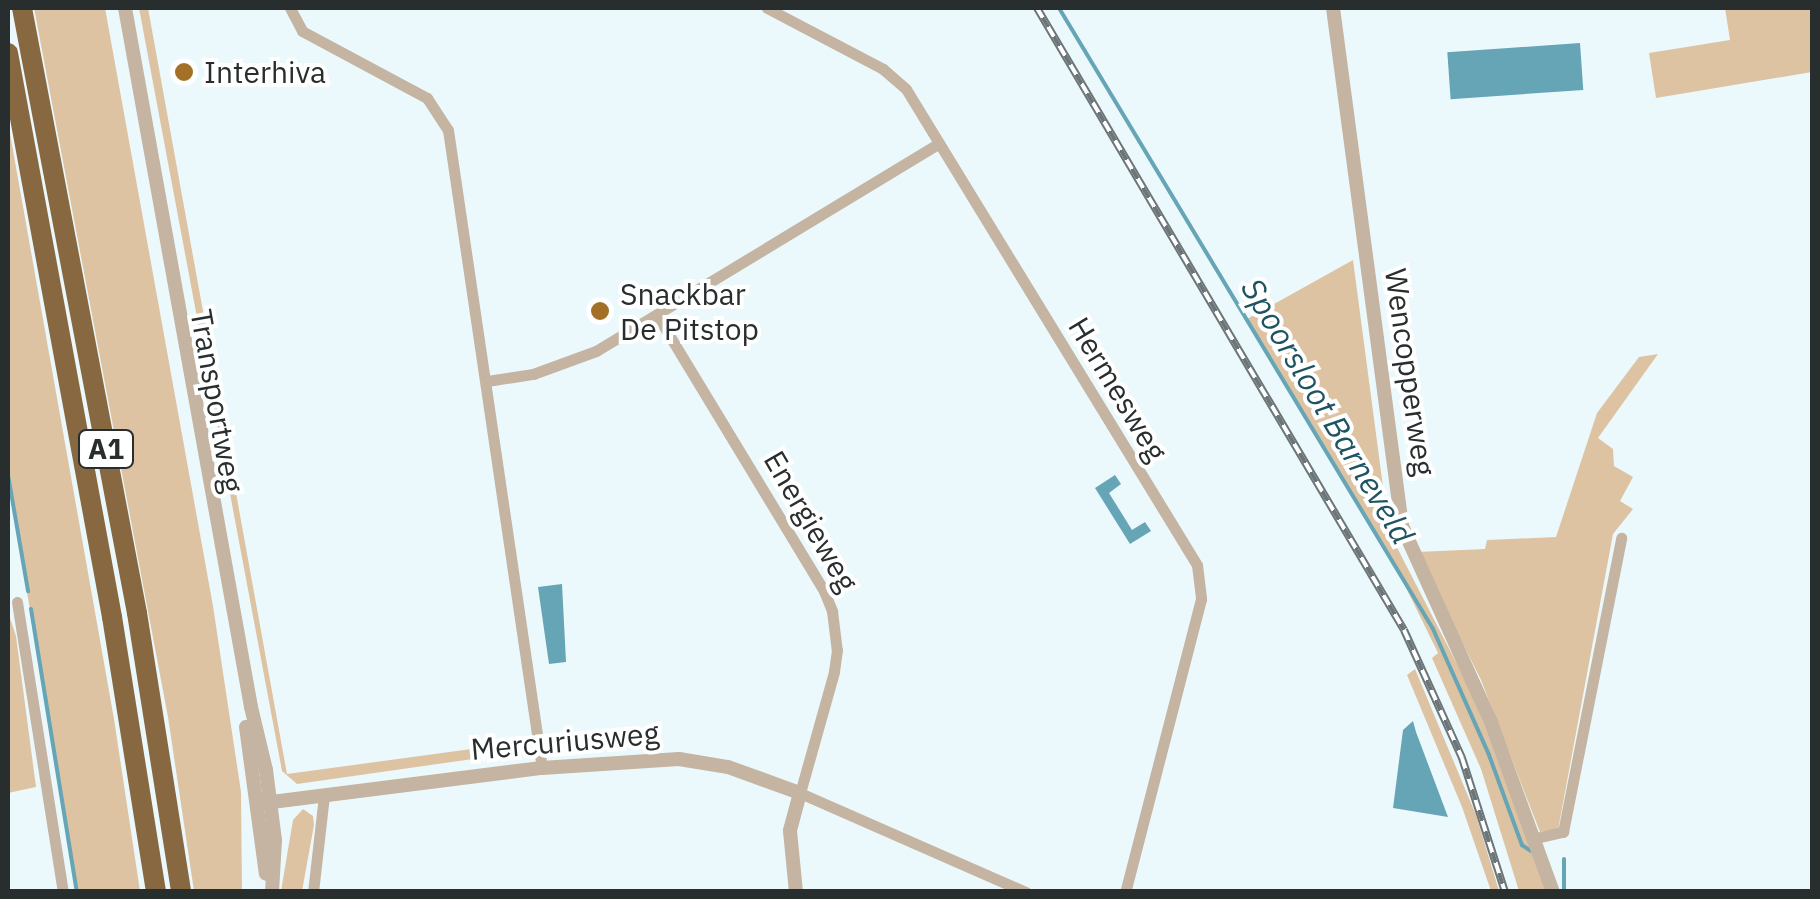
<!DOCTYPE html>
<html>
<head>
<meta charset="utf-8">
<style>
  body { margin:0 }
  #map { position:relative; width:1820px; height:899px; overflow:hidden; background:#ebf9fd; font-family:"IBM Plex Sans",sans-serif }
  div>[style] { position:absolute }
  .green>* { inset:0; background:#dec3a3 }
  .water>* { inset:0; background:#66a5b6; transform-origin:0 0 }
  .stream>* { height:4px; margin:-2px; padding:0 2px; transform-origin:2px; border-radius:2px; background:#66a5b6 }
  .minor>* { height:11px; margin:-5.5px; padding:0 5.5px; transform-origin:5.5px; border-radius:5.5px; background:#c4b4a1 }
  .tertiary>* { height:14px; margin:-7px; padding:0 7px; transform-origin:7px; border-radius:7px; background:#c4b4a1 }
  .motorway>* { height:20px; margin:-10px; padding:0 10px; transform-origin:10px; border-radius:10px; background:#886840 }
  .rail>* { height:8px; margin-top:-4px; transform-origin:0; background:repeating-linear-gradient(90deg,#fff 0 11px,#6c7577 0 22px); box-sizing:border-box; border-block:2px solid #6c7577 }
  .dots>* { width:28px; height:28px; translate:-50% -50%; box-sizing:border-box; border:5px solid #fff; border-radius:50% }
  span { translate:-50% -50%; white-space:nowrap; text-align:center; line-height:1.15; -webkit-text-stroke:8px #fff; paint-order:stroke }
  .shield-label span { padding:2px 8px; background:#fff; border:2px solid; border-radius:8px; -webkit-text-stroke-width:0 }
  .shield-label { font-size:28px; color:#282d2e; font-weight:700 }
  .poi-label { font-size:30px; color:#282d2e }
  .left { translate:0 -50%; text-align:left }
  .street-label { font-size:30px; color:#282d2e }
  .water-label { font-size:32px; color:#1e5461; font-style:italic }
  .frame { position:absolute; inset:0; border:10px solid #282d2e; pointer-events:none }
</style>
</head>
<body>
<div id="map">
  <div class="green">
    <div style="clip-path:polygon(34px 8px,105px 8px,213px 606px,241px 792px,242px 891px,194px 891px,168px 717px)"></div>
    <div style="clip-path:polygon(139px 8px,148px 8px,287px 774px,523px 742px,515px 753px,297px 784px,282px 771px)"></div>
    <div style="clip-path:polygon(1725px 8px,1812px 8px,1812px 72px,1656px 98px,1649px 53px,1730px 40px)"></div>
    <div style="clip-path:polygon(8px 122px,114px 719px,140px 891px,78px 891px,8px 481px)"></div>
    <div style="clip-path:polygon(1353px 260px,1389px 532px,1473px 695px,1547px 891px,1519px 891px,1481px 769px,1432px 658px,1438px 653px,1391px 557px,1247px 319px)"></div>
    <div style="clip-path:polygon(1658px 354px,1598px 438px,1613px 449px,1614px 466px,1633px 477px,1620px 501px,1633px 509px,1613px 534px,1558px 830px,1540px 832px,1481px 680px,1417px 552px,1485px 549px,1487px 540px,1556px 537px,1597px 413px,1639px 357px)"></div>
    <div style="clip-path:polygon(8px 612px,16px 636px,36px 787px,8px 793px)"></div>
    <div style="clip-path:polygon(1415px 669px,1476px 815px,1499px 891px,1491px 891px,1462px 807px,1407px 675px)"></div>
    <div style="clip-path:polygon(303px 809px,313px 816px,314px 825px,302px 891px,281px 891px,293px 820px)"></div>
  </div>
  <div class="water">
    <div style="left:1580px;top:43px;width:47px;height:133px;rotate:86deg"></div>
    <div style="clip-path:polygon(1115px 475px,1121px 484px,1109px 493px,1132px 530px,1145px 522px,1151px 531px,1130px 544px,1095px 488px)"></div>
    <div style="clip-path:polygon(562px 584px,566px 662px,549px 664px,538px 587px)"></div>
    <div style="clip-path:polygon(1413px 721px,1416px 732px,1448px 817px,1393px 808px,1403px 730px)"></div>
  </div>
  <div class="stream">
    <div style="left:1059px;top:8px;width:725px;rotate:58.94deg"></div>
    <div style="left:1433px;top:629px;width:138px;rotate:66deg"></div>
    <div style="left:1489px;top:755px;width:96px;rotate:69.9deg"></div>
    <div style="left:1522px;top:845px;width:11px;rotate:34deg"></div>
    <div style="left:8px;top:475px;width:118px;rotate:80.2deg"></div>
    <div style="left:31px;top:609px;width:287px;rotate:80.8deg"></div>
    <div style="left:1564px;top:892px;width:33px;rotate:-90deg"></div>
  </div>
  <div class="minor">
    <div style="left:290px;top:8px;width:26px;rotate:62deg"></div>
    <div style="left:302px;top:31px;width:142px;rotate:28.2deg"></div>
    <div style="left:427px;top:98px;width:38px;rotate:57deg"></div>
    <div style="left:448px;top:130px;width:645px;rotate:81.62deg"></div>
    <div style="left:767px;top:8px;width:131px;rotate:27.7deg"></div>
    <div style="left:883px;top:69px;width:30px;rotate:41deg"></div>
    <div style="left:906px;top:89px;width:558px;rotate:58.56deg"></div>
    <div style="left:1197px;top:565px;width:34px;rotate:83deg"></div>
    <div style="left:1201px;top:599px;width:303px;rotate:104.5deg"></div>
    <div style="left:657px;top:315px;width:323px;rotate:58.8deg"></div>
    <div style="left:824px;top:591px;width:22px;rotate:68deg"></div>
    <div style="left:832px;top:611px;width:39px;rotate:83deg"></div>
    <div style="left:837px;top:650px;width:22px;rotate:98deg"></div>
    <div style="left:834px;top:672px;width:126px;rotate:105.7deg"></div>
    <div style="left:800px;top:793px;width:247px;rotate:23.7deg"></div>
    <div style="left:487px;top:381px;width:47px;rotate:-8.7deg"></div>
    <div style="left:533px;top:374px;width:67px;rotate:-20.1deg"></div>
    <div style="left:596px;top:351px;width:401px;rotate:-31.2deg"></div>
    <div style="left:17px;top:602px;width:294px;rotate:81deg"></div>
    <div style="left:1536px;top:838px;width:28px;rotate:-13deg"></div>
    <div style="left:1563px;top:832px;width:300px;rotate:-78.8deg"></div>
    <div style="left:313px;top:892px;width:98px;rotate:-83.5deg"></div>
  </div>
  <div class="tertiary">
    <div style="left:125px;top:8px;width:710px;rotate:79.78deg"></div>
    <div style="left:251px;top:707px;width:65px;rotate:76.6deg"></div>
    <div style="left:266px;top:770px;width:71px;rotate:82.7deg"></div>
    <div style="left:275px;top:840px;width:52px;rotate:93.3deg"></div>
    <div style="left:1333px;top:8px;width:523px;rotate:82.41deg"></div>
    <div style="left:1402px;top:526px;width:213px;rotate:65.6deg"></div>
    <div style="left:1490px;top:720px;width:183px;rotate:69.9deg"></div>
    <div style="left:246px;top:727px;width:148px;rotate:82.3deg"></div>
    <div style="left:264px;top:803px;width:280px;rotate:-7.2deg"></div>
    <div style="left:542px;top:768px;width:137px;rotate:-3.8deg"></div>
    <div style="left:679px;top:759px;width:50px;rotate:9.3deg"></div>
    <div style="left:728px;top:767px;width:77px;rotate:19.9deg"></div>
    <div style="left:800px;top:793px;width:39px;rotate:105deg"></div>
    <div style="left:790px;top:831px;width:61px;rotate:84.4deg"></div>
  </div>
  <div class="motorway">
    <div style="left:22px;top:8px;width:616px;rotate:79.24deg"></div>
    <div style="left:137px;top:613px;width:282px;rotate:81deg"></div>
    <div style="left:8px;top:53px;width:574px;rotate:79.55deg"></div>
    <div style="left:112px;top:617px;width:278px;rotate:80.9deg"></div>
  </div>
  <div class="rail">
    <div style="left:1037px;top:8px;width:722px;rotate:59.46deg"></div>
    <div style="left:1404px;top:630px;width:141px;rotate:65.6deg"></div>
    <div style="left:1462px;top:758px;width:141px;rotate:72.2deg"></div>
  </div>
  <div class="dots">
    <div style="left:184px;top:72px;background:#a37027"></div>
    <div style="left:600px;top:311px;background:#a37027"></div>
  </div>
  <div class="shield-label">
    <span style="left:106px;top:449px">A1</span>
  </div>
  <div class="poi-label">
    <span class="left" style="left:204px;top:72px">Interhiva</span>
    <span class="left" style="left:620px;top:311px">Snackbar<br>De Pitstop</span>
  </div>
  <div class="street-label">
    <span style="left:1410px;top:372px;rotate:82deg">Wencopperweg</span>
    <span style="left:1118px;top:389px;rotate:59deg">Hermesweg</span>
    <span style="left:217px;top:401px;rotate:80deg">Transportweg</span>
    <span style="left:811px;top:521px;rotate:60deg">Energieweg</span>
    <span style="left:565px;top:741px;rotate:-5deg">Mercuriusweg</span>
  </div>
  <div class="water-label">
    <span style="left:1328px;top:411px;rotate:59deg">Spoorsloot Barneveld</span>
  </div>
  <div class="frame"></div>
</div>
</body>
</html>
